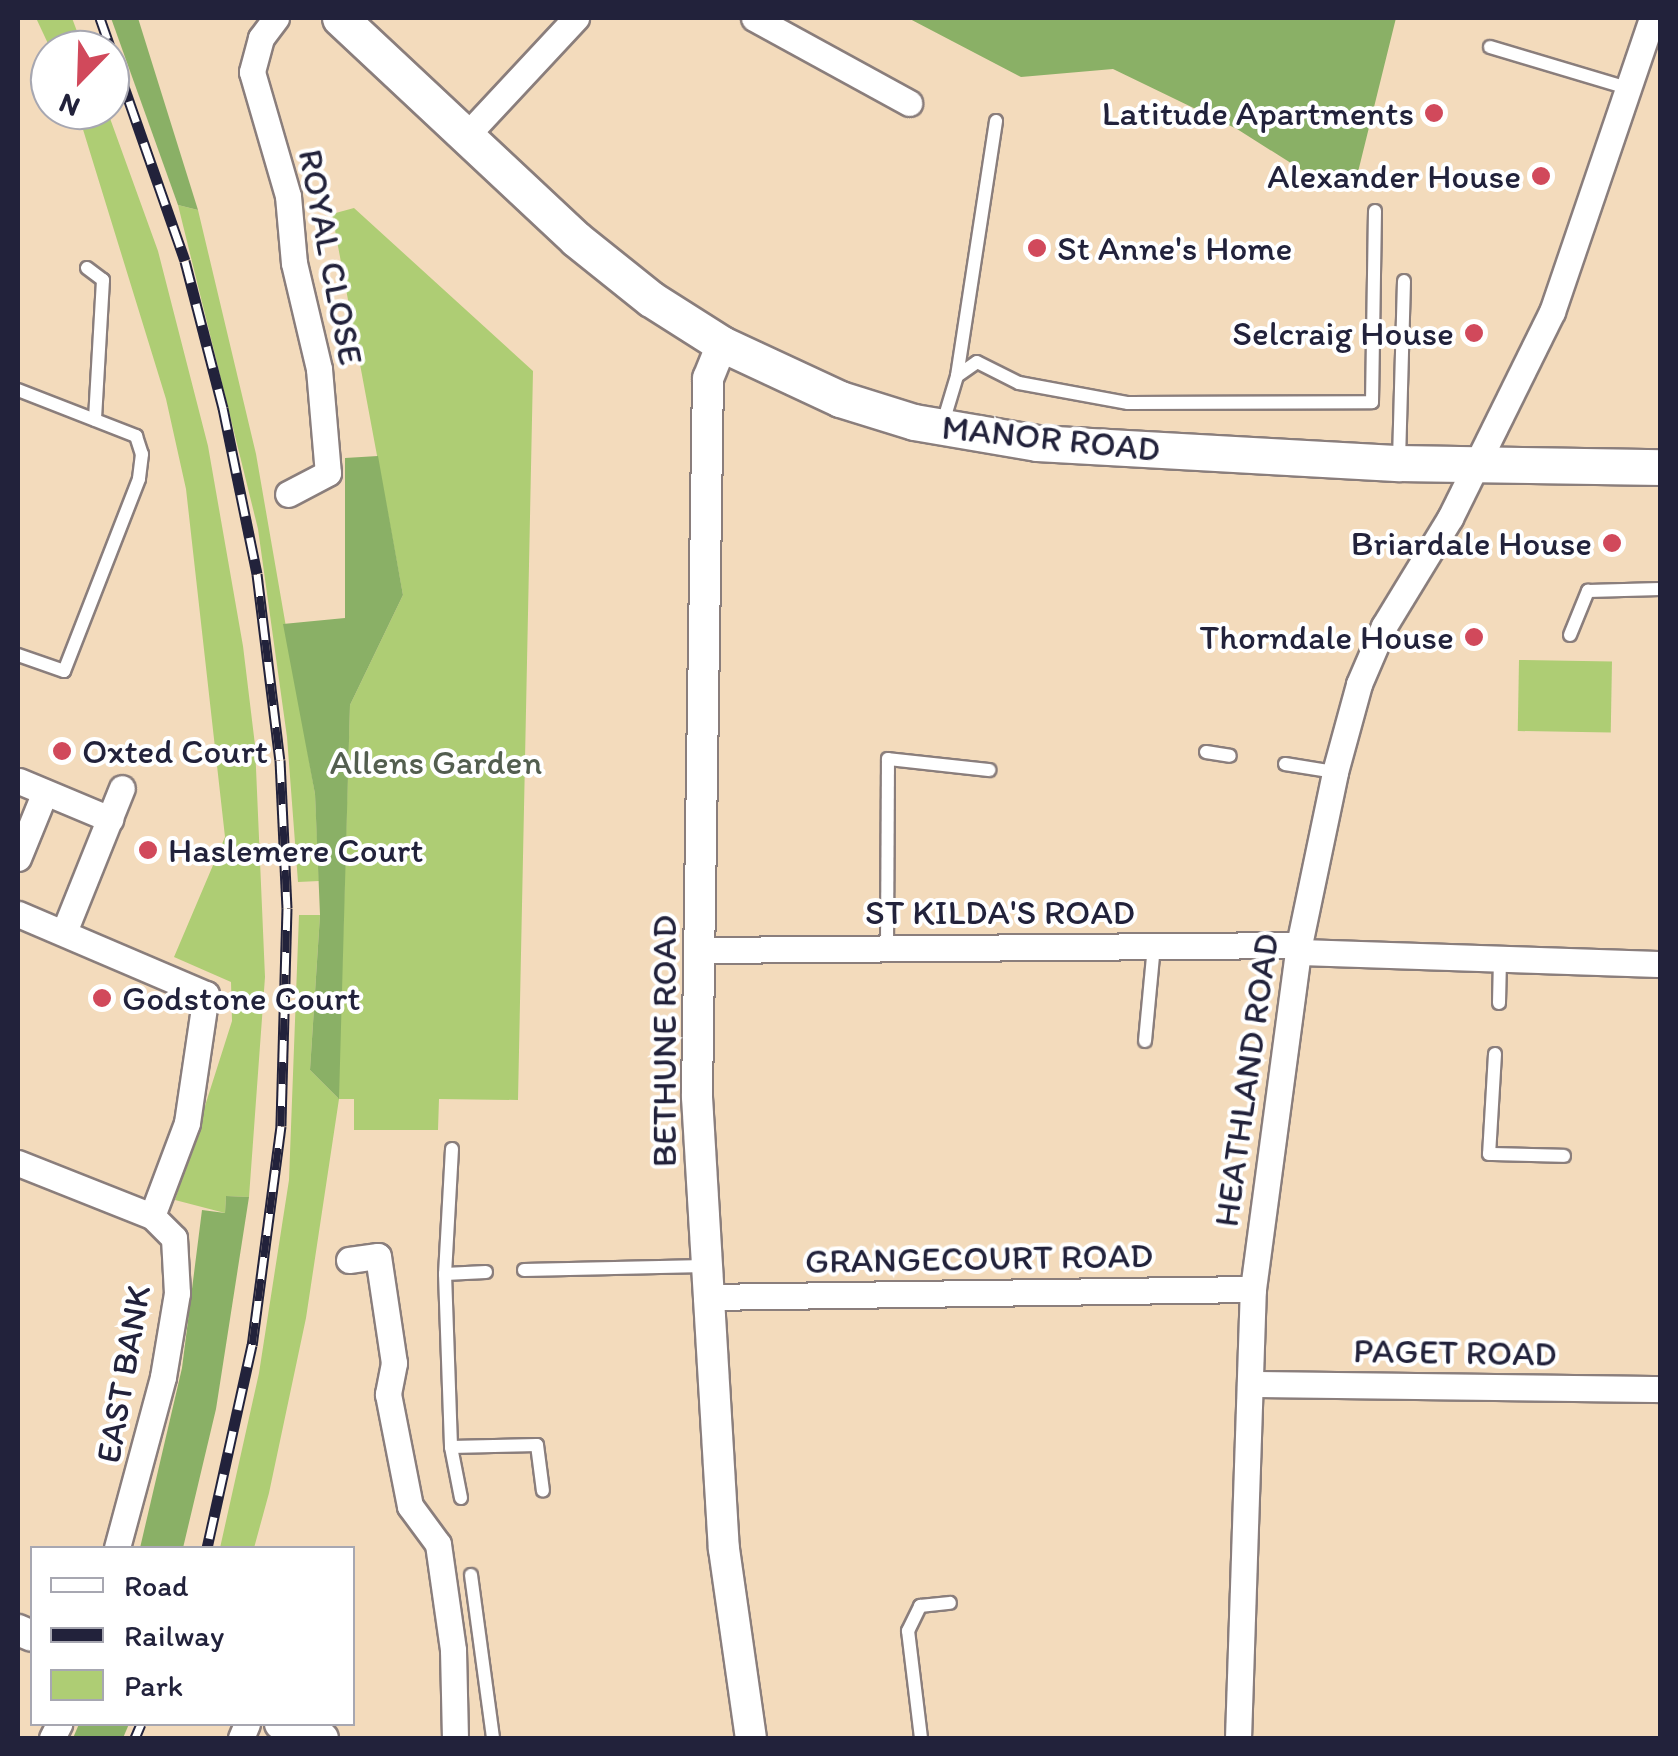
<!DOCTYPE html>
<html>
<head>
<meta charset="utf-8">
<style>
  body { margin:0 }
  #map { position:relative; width:1678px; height:1756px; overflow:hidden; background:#f3dbbc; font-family:Itim,sans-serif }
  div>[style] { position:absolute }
  .green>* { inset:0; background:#aecd74; transform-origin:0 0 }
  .forest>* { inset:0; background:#8ab066 }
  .roads { filter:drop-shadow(2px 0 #8a7e7c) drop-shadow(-2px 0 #8a7e7c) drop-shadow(0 2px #8a7e7c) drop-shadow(0 -2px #8a7e7c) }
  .service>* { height:12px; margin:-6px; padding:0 6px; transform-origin:6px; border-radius:6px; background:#fff }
  .minor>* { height:25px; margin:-12.5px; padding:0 12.5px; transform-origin:12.5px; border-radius:12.5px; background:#fff }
  .tertiary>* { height:30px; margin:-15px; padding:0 15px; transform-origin:15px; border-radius:15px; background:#fff }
  .secondary>* { height:35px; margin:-17.5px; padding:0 17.5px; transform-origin:17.5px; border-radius:17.5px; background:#fff }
  .rail>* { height:11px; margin-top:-5.5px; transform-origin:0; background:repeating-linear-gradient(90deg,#fff 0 22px,#22223b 0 44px); box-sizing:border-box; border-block:2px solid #22223b }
  .dots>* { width:28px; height:28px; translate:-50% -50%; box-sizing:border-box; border:5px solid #fff; border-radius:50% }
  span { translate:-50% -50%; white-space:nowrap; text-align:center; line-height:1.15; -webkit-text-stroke:8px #fff; paint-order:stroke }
  .poi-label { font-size:35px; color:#22223b }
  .right { translate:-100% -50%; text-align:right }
  .left { translate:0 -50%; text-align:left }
  .street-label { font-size:35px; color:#22223b }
  .park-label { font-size:35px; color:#535e4f }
  .frame { position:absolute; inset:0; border:20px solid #22223b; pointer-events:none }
  .legend { position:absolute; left:30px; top:1546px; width:325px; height:180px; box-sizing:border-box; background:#fff; border:2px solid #a7a7b1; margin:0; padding:12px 18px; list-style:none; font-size:30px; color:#22223b }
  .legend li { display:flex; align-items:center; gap:20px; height:50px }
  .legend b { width:50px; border:2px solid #a7a7b1 }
  .north { position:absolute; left:30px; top:30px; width:100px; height:100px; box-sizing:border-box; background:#fff; border:2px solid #a7a7b1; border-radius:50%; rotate:203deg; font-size:28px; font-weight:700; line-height:40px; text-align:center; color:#22223b }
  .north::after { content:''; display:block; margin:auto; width:35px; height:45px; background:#d1495b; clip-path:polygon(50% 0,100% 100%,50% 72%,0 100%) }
</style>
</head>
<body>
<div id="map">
  <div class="green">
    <div style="clip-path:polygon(36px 18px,72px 18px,84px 50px,51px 50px)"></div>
    <div style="clip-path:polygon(77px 110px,107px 110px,158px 251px,208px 446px,243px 646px,255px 745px,265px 977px,249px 1197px,226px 1196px,225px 1213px,175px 1200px,232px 1021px,231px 982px,174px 957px,225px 837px,186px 489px,166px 399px)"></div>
    <div style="clip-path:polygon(178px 205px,198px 210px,256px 454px,315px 794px,319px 881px,298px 882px,287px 737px,258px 529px)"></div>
    <div style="clip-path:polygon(354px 208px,533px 371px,518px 1100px,439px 1099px,438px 1130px,354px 1130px,354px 1099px,339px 1099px,306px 1318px,269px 1493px,254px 1548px,220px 1548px,259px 1373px,289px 1180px,299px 915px,320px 915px,310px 1070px,338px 1098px,350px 705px,403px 595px,332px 214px)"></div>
    <div style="left:1519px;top:660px;width:93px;height:71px;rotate:1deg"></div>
  </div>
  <div class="forest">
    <div style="clip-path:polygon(111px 18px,138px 18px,198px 210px,178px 205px)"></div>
    <div style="clip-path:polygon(908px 18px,1396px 18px,1358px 172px,1305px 172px,1237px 129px,1113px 69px,1021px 77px)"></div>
    <div style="clip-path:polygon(378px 456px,403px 595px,350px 705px,339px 1099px,310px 1070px,320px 915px,315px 794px,283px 624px,345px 618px,345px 458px)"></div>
    <div style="clip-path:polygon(226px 1196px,249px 1197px,216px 1409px,183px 1548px,140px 1548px,182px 1368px,202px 1210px,225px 1213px)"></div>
    <div style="clip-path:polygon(79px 1724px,129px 1724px,123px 1738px,73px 1738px)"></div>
  </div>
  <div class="roads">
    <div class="service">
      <div style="left:1490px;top:47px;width:140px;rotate:16.6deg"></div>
      <div style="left:87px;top:268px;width:20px;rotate:37deg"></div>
      <div style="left:103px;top:280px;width:140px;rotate:93.3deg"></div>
      <div style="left:957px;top:376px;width:258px;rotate:-81.3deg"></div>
      <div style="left:18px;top:390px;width:127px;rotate:21.3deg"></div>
      <div style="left:136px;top:436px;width:19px;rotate:72deg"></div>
      <div style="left:142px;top:454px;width:25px;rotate:97deg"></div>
      <div style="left:139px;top:479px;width:206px;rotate:111.3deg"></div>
      <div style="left:64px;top:671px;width:49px;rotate:-160.8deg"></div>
      <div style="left:942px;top:426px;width:52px;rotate:-73.3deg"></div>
      <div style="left:957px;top:376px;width:24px;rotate:-35deg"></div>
      <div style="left:977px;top:362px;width:47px;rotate:26.6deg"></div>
      <div style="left:1019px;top:383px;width:111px;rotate:10.4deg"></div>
      <div style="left:1128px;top:403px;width:244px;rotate:-0.2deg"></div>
      <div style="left:1372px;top:402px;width:191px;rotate:-89.1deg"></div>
      <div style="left:1399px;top:460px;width:179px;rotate:-88.4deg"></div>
      <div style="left:1570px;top:635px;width:48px;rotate:-67.8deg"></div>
      <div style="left:1588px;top:591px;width:72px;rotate:-1.6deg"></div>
      <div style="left:1206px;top:752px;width:24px;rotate:9deg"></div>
      <div style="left:1285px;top:764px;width:51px;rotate:9.1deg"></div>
      <div style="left:887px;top:948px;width:189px;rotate:-89.7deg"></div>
      <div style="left:888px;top:759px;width:102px;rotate:6.2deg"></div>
      <div style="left:1499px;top:1003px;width:45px;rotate:-88.7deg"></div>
      <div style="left:1145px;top:1041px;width:95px;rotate:-84.6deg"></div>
      <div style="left:1495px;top:1054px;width:100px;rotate:93.4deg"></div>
      <div style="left:1489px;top:1154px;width:75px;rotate:1.5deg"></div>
      <div style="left:452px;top:1149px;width:125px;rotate:93.2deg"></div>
      <div style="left:445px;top:1274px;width:173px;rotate:88deg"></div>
      <div style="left:451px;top:1447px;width:52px;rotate:78.9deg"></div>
      <div style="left:524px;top:1270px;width:181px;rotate:-1.3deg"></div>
      <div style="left:445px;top:1274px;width:41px;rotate:-2.8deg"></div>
      <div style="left:451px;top:1447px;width:86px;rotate:-1.3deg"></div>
      <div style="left:537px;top:1445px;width:46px;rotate:82.6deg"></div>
      <div style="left:471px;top:1575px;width:164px;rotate:82.3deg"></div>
      <div style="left:921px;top:1738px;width:108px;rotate:-96.9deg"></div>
      <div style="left:908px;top:1631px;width:28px;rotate:-64deg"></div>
      <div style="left:920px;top:1606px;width:30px;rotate:-6deg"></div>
    </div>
    <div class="minor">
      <div style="left:276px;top:18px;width:25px;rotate:127deg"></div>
      <div style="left:261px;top:38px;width:35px;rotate:105deg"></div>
      <div style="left:252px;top:72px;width:129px;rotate:73.8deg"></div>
      <div style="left:288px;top:196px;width:67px;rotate:84.9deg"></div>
      <div style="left:294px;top:263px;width:109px;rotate:76.7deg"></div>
      <div style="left:319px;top:369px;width:104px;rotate:85.1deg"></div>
      <div style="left:328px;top:473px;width:45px;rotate:152.3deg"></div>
      <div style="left:754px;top:18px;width:177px;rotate:28.7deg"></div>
      <div style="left:465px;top:137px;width:163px;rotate:-47deg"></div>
      <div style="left:19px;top:781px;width:99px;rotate:22.7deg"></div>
      <div style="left:18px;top:858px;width:71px;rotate:-67.8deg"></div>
      <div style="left:18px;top:914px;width:204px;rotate:23.1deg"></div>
      <div style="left:206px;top:994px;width:130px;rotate:98.4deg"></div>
      <div style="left:187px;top:1123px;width:99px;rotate:110.6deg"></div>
      <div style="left:64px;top:932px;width:155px;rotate:-68.1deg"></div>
      <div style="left:702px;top:950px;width:597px;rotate:-0.48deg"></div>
      <div style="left:1298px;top:952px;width:362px;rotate:1.9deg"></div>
      <div style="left:18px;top:1163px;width:144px;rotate:21.6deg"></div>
      <div style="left:152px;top:1216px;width:31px;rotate:45deg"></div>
      <div style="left:174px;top:1238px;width:55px;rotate:86.9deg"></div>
      <div style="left:177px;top:1293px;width:85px;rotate:99.5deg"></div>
      <div style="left:163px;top:1377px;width:177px;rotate:105.1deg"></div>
      <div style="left:349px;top:1260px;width:29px;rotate:-8deg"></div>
      <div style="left:378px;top:1256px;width:108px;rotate:81.5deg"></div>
      <div style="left:394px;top:1363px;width:32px;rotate:101deg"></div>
      <div style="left:388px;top:1394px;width:114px;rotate:78.9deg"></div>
      <div style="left:410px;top:1506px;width:47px;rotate:53.6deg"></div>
      <div style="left:438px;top:1544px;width:107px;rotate:81.9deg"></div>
      <div style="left:453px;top:1650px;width:88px;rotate:88.7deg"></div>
      <div style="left:706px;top:1297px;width:547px;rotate:-0.84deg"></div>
      <div style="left:1250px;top:1384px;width:410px;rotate:0.7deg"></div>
      <div style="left:52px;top:1738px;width:16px;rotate:-63deg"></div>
      <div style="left:241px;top:1738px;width:15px;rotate:-67deg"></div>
      <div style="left:1238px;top:1738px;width:449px;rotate:-88.1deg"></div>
      <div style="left:1253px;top:1289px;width:347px;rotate:-82.4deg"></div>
      <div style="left:1299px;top:945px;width:177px;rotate:-78.2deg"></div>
      <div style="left:1335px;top:772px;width:91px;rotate:-74.7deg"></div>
      <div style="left:1359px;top:684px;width:63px;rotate:-66.7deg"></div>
      <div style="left:1384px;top:626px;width:127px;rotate:-58.6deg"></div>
      <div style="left:1450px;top:518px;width:230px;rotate:-63.7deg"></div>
      <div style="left:1552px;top:312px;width:311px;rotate:-71.2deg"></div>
    </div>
    <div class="tertiary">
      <div style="left:722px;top:344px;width:37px;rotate:112deg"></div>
      <div style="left:708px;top:378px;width:719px;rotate:90.88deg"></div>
      <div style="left:697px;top:1097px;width:453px;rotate:86.6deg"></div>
      <div style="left:724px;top:1549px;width:191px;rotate:81.9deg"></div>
      <div style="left:18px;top:1630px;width:15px;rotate:23deg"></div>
      <div style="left:280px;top:1724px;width:45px;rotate:18deg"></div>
    </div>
    <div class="secondary">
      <div style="left:340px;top:18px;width:323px;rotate:43.1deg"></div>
      <div style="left:576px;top:239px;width:96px;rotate:38.7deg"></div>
      <div style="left:651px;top:299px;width:84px;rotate:32.4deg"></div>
      <div style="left:722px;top:344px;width:130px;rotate:25deg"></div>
      <div style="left:840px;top:399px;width:77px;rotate:17.3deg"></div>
      <div style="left:914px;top:422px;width:125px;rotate:9.7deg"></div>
      <div style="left:1037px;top:443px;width:363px;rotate:3.2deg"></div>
      <div style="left:1399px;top:463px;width:261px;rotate:0.9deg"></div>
    </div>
  </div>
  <div class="rail">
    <div style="left:100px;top:18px;width:257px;rotate:70.7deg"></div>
    <div style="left:185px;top:261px;width:152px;rotate:75.5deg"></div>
    <div style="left:223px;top:408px;width:169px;rotate:78.4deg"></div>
    <div style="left:257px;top:574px;width:187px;rotate:83deg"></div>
    <div style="left:280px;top:760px;width:148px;rotate:87.3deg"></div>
    <div style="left:287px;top:908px;width:218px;rotate:91.6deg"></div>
    <div style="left:281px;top:1126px;width:221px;rotate:97.5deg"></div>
    <div style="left:252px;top:1345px;width:208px;rotate:102.5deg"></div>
    <div style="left:135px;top:1738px;width:15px;rotate:-67deg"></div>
  </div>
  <div class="dots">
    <div style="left:1434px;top:113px;background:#d1495b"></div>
    <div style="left:1541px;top:176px;background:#d1495b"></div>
    <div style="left:1037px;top:248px;background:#d1495b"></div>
    <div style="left:1474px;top:333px;background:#d1495b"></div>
    <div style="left:1612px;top:543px;background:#d1495b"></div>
    <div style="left:1474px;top:637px;background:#d1495b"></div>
    <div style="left:62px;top:751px;background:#d1495b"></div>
    <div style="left:148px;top:850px;background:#d1495b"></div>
    <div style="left:102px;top:998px;background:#d1495b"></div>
  </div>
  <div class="poi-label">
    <span class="right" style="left:1414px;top:113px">Latitude Apartments</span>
    <span class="right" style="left:1521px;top:176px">Alexander House</span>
    <span class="left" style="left:1057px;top:248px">St Anne's Home</span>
    <span class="right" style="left:1454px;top:333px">Selcraig House</span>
    <span class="right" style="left:1592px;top:543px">Briardale House</span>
    <span class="right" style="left:1454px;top:637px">Thorndale House</span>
    <span class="left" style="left:82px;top:751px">Oxted Court</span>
    <span class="left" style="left:168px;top:850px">Haslemere Court</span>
    <span class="left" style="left:122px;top:998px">Godstone Court</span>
  </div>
  <div class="street-label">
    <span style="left:331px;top:257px;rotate:79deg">ROYAL CLOSE</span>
    <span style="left:1051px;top:438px;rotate:6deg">MANOR ROAD</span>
    <span style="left:1000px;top:912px">ST KILDA'S ROAD</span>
    <span style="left:664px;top:1041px;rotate:-90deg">BETHUNE ROAD</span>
    <span style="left:1246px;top:1080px;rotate:-82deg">HEATHLAND ROAD</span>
    <span style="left:979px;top:1258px;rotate:-1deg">GRANGECOURT ROAD</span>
    <span style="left:1455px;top:1352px;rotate:1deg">PAGET ROAD</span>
    <span style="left:123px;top:1374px;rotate:-80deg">EAST BANK</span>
  </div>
  <div class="park-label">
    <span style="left:436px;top:762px">Allens Garden</span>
  </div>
  <div class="frame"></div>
  <ul class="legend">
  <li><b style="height:12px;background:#fff"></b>Road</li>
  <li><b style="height:12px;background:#22223b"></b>Railway</li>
  <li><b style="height:28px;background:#aecd74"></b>Park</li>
  </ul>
  <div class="north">N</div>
</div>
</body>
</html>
